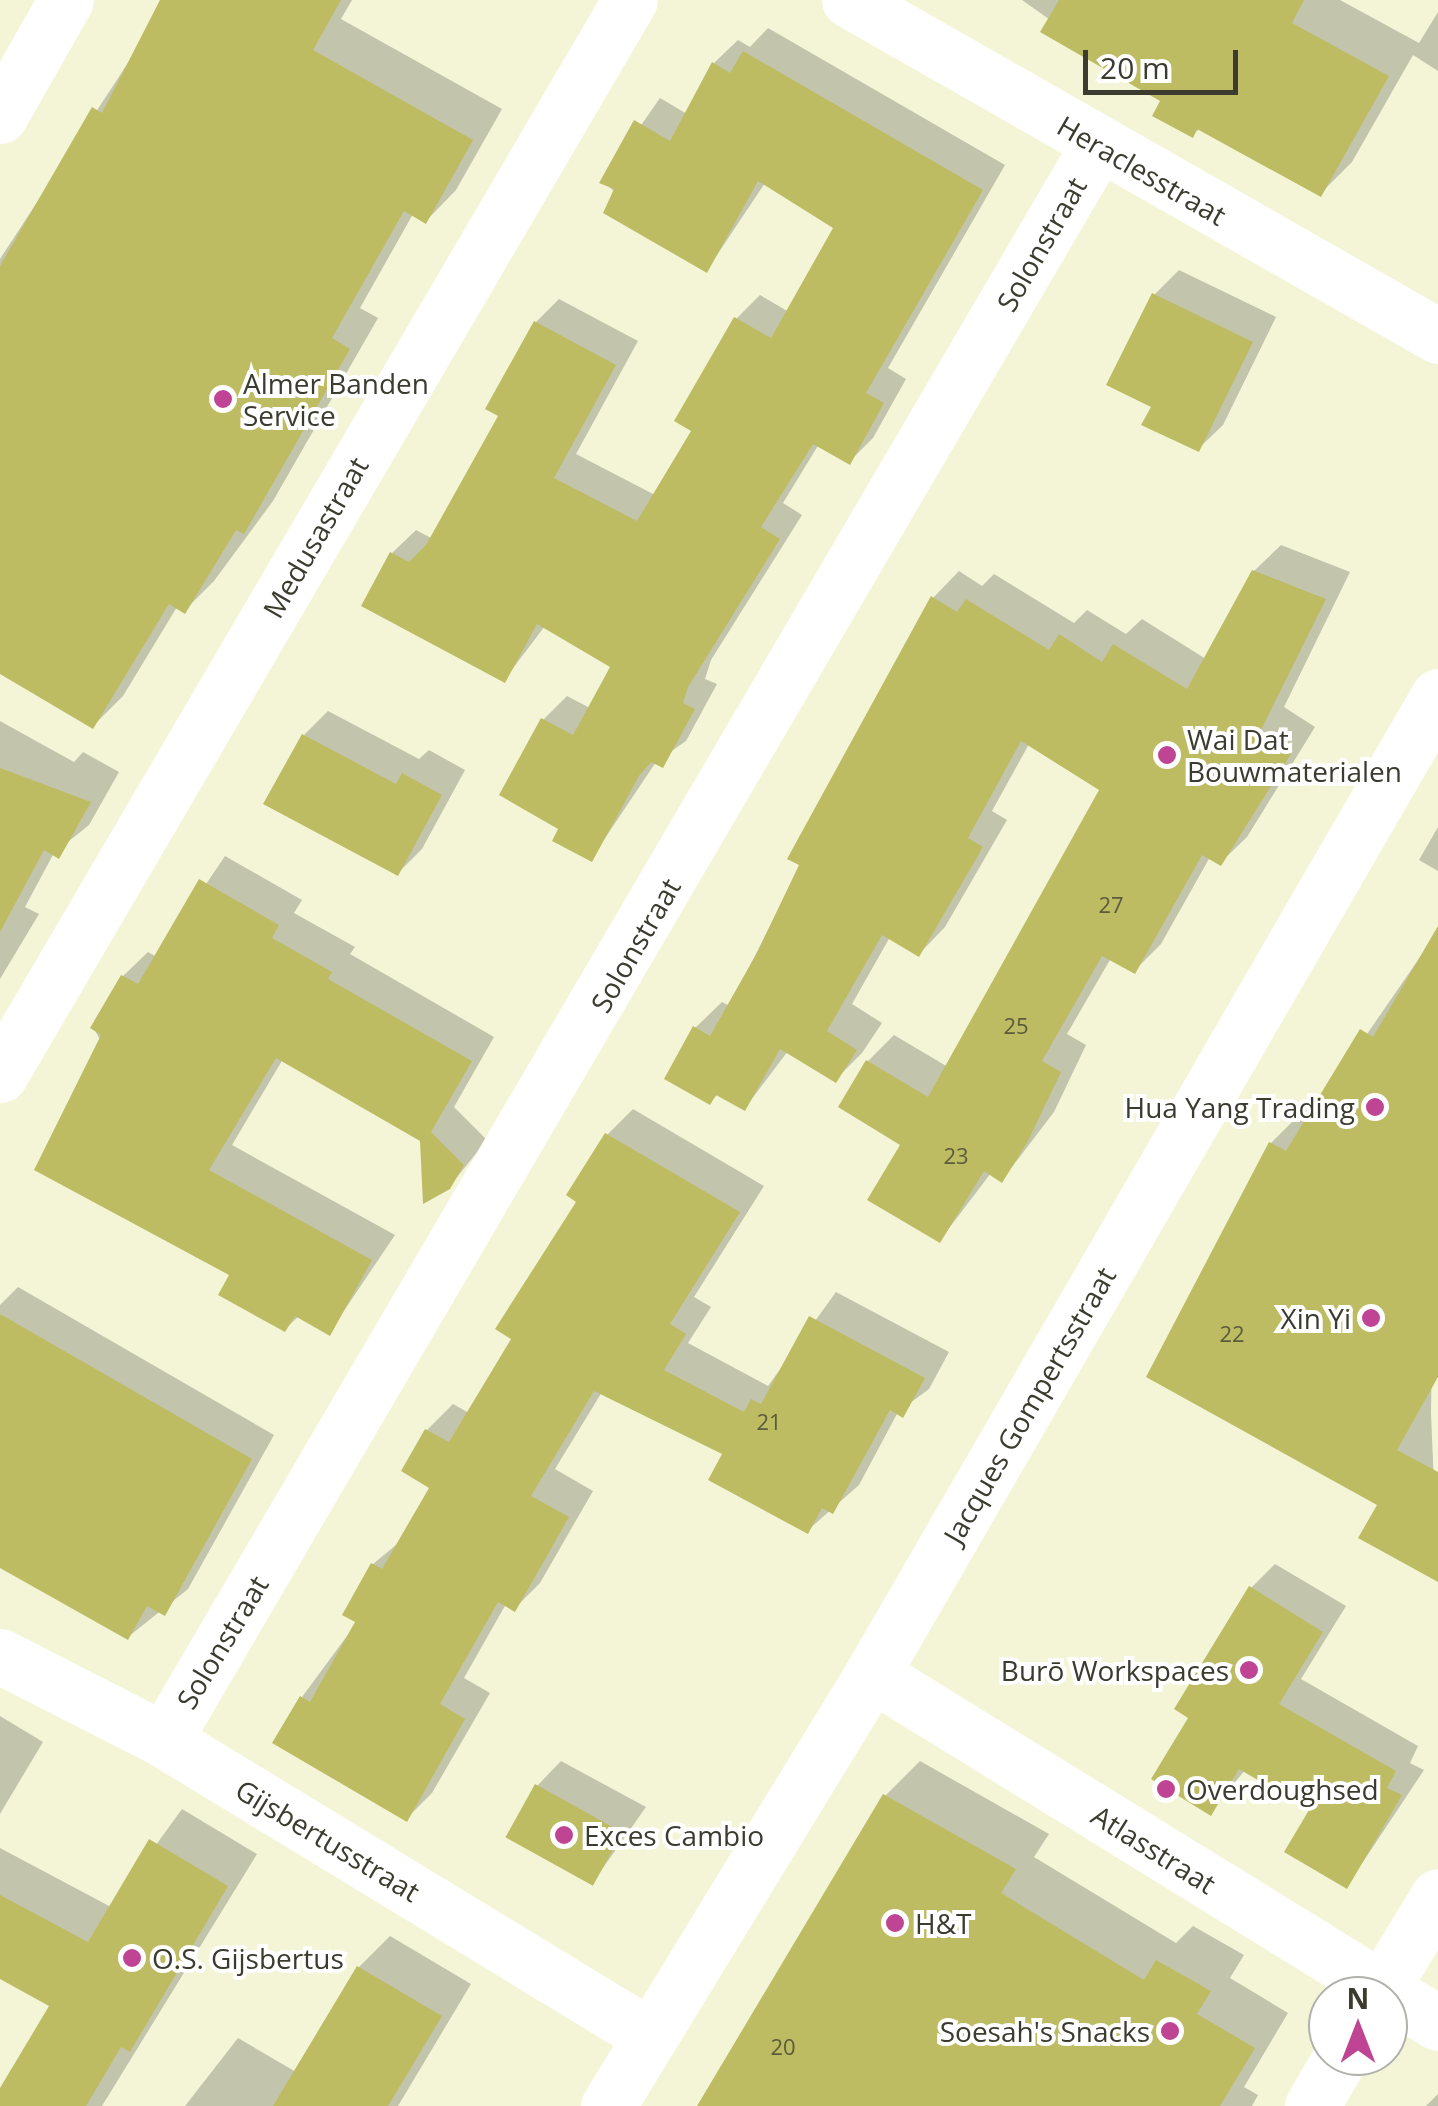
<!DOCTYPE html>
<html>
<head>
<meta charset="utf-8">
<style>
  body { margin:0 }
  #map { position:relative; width:1438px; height:2106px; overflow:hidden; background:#f4f5d7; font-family:"Open Sans",sans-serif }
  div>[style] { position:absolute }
  .shadow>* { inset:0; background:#0003 }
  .building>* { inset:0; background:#bdbc63; transform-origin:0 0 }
  .minor>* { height:55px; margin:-27.5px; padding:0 27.5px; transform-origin:27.5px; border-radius:27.5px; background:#fff }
  .tertiary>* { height:55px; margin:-27.5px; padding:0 27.5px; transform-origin:27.5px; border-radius:27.5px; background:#fff }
  .dots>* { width:28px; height:28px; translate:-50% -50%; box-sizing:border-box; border:5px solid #fff; border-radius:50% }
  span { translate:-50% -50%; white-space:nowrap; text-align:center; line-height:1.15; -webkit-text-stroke:8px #fff; paint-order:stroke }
  .number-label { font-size:22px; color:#5c5b3c }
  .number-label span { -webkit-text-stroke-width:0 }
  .street-label { font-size:28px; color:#3b3b2f }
  .poi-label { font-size:28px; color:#3b3b2f }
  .left { translate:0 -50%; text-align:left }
  .right { translate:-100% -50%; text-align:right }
  .north { position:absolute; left:1308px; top:1976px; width:100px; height:100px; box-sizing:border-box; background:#fff; border:2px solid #b1b1ac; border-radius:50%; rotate:0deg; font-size:28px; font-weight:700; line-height:40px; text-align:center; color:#3b3b2f }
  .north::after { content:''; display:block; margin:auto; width:35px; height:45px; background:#c04494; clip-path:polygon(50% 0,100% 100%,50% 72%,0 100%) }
  .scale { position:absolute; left:1083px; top:50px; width:155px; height:45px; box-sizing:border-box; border:5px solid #3b3b2f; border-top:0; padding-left:12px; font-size:30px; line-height:35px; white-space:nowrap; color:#3b3b2f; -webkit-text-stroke:8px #fff; paint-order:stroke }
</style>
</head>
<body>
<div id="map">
  <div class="shadow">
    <div style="clip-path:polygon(169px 0,352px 0,341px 19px,502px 109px,456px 190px,426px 221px,413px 214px,360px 308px,378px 318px,273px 501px,214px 581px,184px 611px,177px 607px,123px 696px,93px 726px,0 671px,0 259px)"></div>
    <div style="clip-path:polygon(1022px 0,1340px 0,1419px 43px,1438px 12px,1438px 71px,1413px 55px,1352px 162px,1320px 194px,1200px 128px,1193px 135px,1163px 100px)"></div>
    <div style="clip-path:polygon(768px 28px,1005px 165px,888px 368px,906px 379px,873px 438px,849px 462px,819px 444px,783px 503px,802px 515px,711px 660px,705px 679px,717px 684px,686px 741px,656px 762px,591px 859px,562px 828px,543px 720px,567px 696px,590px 708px,614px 666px,545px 626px,504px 680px,392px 553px,416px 530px,433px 539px,502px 416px,536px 322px,559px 299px,638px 341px,576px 454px,655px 495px,694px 430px,736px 319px,760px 295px,789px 312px,836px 227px,765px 183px,707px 270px,602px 181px,660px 98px,687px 114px,714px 63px,738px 40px,750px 47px)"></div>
    <div style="clip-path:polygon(1179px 270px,1276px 317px,1223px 425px,1198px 449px,1154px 406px,1110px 384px,1155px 294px)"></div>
    <div style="clip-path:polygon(1281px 545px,1350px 572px,1284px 707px,1315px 727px,1247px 837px,1220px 863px,1210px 857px,1161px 944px,1134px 971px,1111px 958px,1067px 1034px,1086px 1045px,1054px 1112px,1002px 1180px,991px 1173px,940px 1240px,868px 1061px,894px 1035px,948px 1067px,1103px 790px,1029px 744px,992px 811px,1007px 820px,945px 927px,919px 954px,890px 937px,852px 1004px,882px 1023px,862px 1053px,835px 1080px,788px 1051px,745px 1108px,719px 1093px,710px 1102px,695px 1028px,722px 1002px,730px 1006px,933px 598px,959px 571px,982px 586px,994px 574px,1074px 623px,1087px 610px,1126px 634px,1142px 619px,1206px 659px,1254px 571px)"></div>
    <div style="clip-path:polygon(328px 711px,419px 759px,429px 750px,465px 770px,422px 849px,398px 873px,304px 735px)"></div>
    <div style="clip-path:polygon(0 721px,74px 762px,83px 752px,119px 772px,89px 825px,54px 853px,25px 907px,39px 914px,0 979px)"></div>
    <div style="clip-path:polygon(1438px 827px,1438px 871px,1419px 860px)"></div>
    <div style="clip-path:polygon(225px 856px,302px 900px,294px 913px,355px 947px,350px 954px,494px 1037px,454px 1107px,487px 1140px,449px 1187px,422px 1139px,283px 1059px,232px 1145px,395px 1235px,329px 1333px,299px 1316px,285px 1329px,232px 1274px,93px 1027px,123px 976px,148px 952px,157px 957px)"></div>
    <div style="clip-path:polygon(1438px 931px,1431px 1413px,1438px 1579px,1380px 1504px,1271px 1143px,1307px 1107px,1314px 1111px)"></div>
    <div style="clip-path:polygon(633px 1109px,764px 1186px,694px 1297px,711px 1307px,688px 1343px,768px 1386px,836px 1292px,949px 1352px,929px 1389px,898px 1412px,859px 1485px,807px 1531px,726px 1452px,602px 1392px,555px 1469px,593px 1491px,540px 1583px,514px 1609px,506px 1604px,464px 1678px,490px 1693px,432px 1793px,406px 1819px,302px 1697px,358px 1621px,373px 1564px,402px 1540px,432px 1487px,427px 1430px,453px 1404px,469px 1413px,515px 1338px,607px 1135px)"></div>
    <div style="clip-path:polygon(18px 1287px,274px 1435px,188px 1589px,128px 1637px,0 1567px,0 1305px)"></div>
    <div style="clip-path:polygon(1275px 1564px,1346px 1606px,1301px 1679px,1418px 1746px,1410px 1763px,1424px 1770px,1347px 1886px,1312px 1809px,1245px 1770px,1210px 1813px,1192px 1717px,1251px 1588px)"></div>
    <div style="clip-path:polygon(0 1716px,43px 1742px,0 1814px)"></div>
    <div style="clip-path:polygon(561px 1761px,646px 1807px,593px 1882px,537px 1786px)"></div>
    <div style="clip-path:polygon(920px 1761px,1049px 1834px,1034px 1857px,1176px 1943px,1193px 1926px,1244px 1955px,1230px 1978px,1288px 2013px,1244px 2087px,1258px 2095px,1252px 2106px,699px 2106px,885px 1796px)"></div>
    <div style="clip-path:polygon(182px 1809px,257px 1854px,102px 2106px,0 2106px,53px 2005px,0 1976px,0 1848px,111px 1907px)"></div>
    <div style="clip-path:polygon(390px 1936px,471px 1984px,398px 2106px,185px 2106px,238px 2038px,296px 2072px,359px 1967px)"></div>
    <div style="clip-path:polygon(1438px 2094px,1438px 2106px,1426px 2106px)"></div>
  </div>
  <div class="building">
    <div style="clip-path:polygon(160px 0,341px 0,313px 50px,473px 140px,426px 224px,404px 211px,332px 338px,350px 349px,244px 534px,236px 530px,185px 614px,169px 604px,93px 729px,0 674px,0 266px,92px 107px,102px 113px)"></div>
    <div style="clip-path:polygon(1059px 0,1304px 0,1292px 23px,1389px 76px,1321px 197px,1197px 129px,1193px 138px,1152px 116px,1160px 101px,1040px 32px)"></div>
    <div style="clip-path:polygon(743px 51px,983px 190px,866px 393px,884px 403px,850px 465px,813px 444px,761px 527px,780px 539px,688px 687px,683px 703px,695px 709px,663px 768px,651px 762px,639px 776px,592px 862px,552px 841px,558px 829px,499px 795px,541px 718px,573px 735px,610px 667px,537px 624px,505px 683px,361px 606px,390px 552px,409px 562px,426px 545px,498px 416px,485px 409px,534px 321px,616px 365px,554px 478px,637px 521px,691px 431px,674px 421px,734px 317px,771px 338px,833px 228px,758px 181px,707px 273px,603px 213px,614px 189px,599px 183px,634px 120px,670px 141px,712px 62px,730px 73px)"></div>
    <div style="clip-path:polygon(1152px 293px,1253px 342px,1199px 452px,1141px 425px,1151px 407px,1106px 385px)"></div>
    <div style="clip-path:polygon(1252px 570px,1326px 599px,1259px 734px,1291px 754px,1221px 866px,1202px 855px,1135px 974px,1102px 956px,1042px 1061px,1061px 1072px,1028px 1141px,1002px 1183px,984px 1171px,940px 1243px,867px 1200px,900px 1145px,838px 1107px,866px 1060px,928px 1097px,1099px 790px,1021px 741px,968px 838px,983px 847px,919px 957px,882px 935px,827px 1031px,857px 1050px,836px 1083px,780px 1049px,745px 1111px,716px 1095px,710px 1105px,664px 1079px,693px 1026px,710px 1036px,758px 951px,799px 865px,787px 859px,931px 596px,957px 612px,966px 599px,1049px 650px,1059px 634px,1102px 662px,1113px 644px,1187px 689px)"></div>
    <div style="clip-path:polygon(302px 734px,396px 784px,402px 773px,442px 795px,398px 876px,263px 804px)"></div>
    <div style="clip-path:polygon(0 768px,91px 802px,59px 859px,44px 850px,0 932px)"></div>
    <div style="clip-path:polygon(199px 879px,279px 925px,272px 938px,332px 972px,328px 979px,472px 1061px,431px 1132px,464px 1165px,450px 1189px,423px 1204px,420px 1141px,276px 1058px,209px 1170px,372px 1260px,330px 1336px,295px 1316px,285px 1332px,218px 1295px,229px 1275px,34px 1170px,101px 1035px,90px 1028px,121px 975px,138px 984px)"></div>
    <div style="clip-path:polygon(1438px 926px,1438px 1377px,1397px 1450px,1438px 1472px,1438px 1582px,1358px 1538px,1377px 1505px,1146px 1377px,1269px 1142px,1286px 1151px,1360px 1029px,1373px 1037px)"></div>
    <div style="clip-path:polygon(605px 1133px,740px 1212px,670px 1324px,686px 1334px,664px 1370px,744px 1412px,751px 1399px,761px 1404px,809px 1316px,925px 1378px,903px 1418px,890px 1410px,833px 1514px,822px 1508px,808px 1534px,708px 1480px,722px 1454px,594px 1391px,531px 1496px,569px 1517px,515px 1612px,498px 1602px,440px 1704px,465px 1719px,407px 1822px,272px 1743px,300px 1696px,310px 1702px,355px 1622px,342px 1615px,371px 1563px,382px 1569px,429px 1488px,401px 1471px,425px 1429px,449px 1442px,511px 1339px,495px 1329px,576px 1202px,566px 1195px)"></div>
    <div style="clip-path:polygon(0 1314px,252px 1459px,165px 1616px,147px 1606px,128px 1640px,0 1568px)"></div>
    <div style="clip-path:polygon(1249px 1586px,1323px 1632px,1279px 1704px,1396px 1771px,1387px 1788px,1402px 1795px,1347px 1889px,1284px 1852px,1309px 1810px,1239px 1769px,1211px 1816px,1151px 1779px,1188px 1718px,1174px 1709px)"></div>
    <div style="left:535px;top:1784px;width:100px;height:61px;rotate:29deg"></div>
    <div style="clip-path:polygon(883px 1794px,1016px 1869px,1001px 1893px,1144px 1980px,1156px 1960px,1211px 1991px,1197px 2014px,1255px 2048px,1220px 2106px,697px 2106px)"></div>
    <div style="clip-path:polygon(149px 1839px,228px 1886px,130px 2052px,121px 2047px,86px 2106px,0 2106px,0 2088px,49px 2006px,0 1979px,0 1895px,88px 1942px)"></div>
    <div style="clip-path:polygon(357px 1966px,442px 2016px,388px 2106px,273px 2106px)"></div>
  </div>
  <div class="minor">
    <div style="left:849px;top:0;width:678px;rotate:29.7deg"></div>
    <div style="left:0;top:116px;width:133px;rotate:-60.4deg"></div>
    <div style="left:0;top:1075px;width:1246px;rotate:-59.63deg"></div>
    <div style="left:0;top:1656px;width:184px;rotate:27.1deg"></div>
    <div style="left:164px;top:1740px;width:569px;rotate:31.34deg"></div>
    <div style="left:872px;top:1674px;width:665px;rotate:31.66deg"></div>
    <div style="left:164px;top:1740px;width:1848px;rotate:-59.65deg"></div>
    <div style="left:1377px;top:1996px;width:117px;rotate:-58.6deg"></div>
    <div style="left:1312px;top:2106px;width:58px;rotate:-59.9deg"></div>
  </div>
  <div class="tertiary">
    <div style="left:608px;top:2106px;width:506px;rotate:-58.57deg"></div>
    <div style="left:872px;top:1674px;width:1130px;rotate:-59.94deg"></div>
  </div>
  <div class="dots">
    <div style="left:223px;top:399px;background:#c04494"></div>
    <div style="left:1167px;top:755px;background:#c04494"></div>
    <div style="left:1375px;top:1107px;background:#c04494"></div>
    <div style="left:1371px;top:1318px;background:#c04494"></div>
    <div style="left:1249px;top:1670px;background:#c04494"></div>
    <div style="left:1166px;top:1789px;background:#c04494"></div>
    <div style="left:564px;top:1835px;background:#c04494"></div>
    <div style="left:895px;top:1923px;background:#c04494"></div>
    <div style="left:132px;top:1958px;background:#c04494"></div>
    <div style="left:1170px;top:2031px;background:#c04494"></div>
  </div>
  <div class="number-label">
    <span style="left:1111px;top:905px">27</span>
    <span style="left:1016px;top:1026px">25</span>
    <span style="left:956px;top:1156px">23</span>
    <span style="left:1232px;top:1334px">22</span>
    <span style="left:769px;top:1422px">21</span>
    <span style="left:783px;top:2047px">20</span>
  </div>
  <div class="street-label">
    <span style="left:1142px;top:170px;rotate:30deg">Heraclesstraat</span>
    <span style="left:1041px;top:244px;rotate:-60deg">Solonstraat</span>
    <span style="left:315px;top:537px;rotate:-60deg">Medusastraat</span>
    <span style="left:635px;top:945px;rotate:-60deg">Solonstraat</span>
    <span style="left:1029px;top:1405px;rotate:-60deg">Jacques Gompertsstraat</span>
    <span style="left:222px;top:1642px;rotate:-59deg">Solonstraat</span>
    <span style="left:328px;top:1840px;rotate:31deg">Gijsbertusstraat</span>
    <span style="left:1154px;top:1849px;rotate:32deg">Atlasstraat</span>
  </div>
  <div class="poi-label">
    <span class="left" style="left:243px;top:399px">Almer Banden<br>Service</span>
    <span class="left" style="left:1187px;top:755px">Wai Dat<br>Bouwmaterialen</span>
    <span class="right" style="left:1355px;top:1107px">Hua Yang Trading</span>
    <span class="right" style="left:1351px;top:1318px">Xin Yi</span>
    <span class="right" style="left:1229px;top:1670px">Burō Workspaces</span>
    <span class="left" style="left:1186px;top:1789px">Overdoughsed</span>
    <span class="left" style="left:584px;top:1835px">Exces Cambio</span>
    <span class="left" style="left:915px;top:1923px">H&amp;T</span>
    <span class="left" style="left:152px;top:1958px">O.S. Gijsbertus</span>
    <span class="right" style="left:1150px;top:2031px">Soesah's Snacks</span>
  </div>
  <div class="north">N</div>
  <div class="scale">20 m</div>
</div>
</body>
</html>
